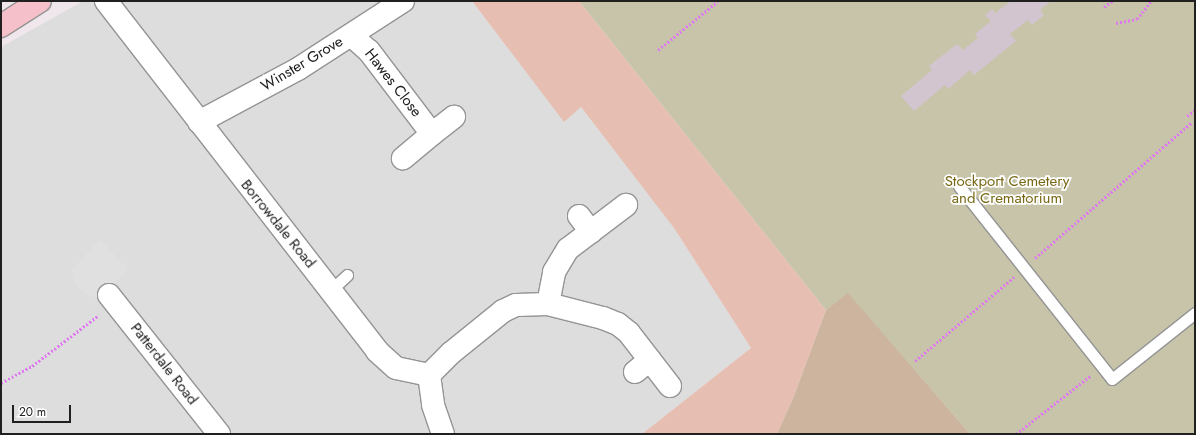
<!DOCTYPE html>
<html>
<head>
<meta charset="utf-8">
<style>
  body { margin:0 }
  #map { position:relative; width:1196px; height:435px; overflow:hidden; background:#f0e7ec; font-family:Jost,sans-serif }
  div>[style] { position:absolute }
  .residential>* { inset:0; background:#deddde }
  .grass>* { inset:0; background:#e6bfb2 }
  .forest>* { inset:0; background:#ccb49f }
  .cemetery>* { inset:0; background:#c7c4aa }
  .parking>* { inset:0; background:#e0e0e0 }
  .building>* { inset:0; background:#d2c5cf }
  .path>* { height:2.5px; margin-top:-1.25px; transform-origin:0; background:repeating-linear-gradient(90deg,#df79ef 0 2px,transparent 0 4px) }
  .roads { filter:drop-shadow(1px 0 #949494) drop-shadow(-1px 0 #949494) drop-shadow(0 1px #949494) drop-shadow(0 -1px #949494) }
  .lane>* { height:11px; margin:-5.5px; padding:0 5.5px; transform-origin:5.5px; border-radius:5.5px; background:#fff }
  .street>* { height:22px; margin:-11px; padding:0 11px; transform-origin:11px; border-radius:11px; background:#fff }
  .secondary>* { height:22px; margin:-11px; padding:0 11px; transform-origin:11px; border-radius:11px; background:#f5c0ca }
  span { translate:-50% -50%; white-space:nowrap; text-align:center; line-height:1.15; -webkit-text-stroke:3.5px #fff; paint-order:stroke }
  .street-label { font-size:15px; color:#202020 }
  .park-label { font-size:15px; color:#786814 }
  .frame { position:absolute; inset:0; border:2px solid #202020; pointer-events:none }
  .scale { position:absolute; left:12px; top:405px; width:59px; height:18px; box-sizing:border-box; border:2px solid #202020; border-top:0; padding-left:5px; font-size:12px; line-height:14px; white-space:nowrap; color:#202020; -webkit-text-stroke:3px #fff; paint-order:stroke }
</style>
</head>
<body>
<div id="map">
  <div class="residential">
    <div style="clip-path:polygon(83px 1px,472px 1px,564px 121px,580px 106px,667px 217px,751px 348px,642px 434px,1px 434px,1px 47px)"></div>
  </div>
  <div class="grass">
    <div style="clip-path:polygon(472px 1px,579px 1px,826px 310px,794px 396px,777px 434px,642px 434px,751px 348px,674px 228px,581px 107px,564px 122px)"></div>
  </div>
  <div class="forest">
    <div style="clip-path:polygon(848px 292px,970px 434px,777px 434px,794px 396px,826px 310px)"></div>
  </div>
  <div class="cemetery">
    <div style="clip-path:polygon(579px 1px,1195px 1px,1195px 434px,970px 434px,848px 293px,826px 310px)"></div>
  </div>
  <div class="parking">
    <div style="clip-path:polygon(100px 240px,128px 269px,113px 285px,109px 295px,96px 298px,84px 293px,73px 279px,72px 269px)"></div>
  </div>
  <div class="building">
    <div style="clip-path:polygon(1011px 1px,1051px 1px,1040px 10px,1044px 15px,1032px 25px,1028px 20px,1010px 34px,1016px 41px,974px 75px,970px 70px,948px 89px,945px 85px,914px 111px,901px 96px,932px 70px,929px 66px,957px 44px,963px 50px,978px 38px,975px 34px,991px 21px,985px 15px,992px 9px,995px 13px)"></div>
  </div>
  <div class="path">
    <div style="left:1104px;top:7px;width:10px;rotate:-37deg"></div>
    <div style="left:1116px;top:23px;width:21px;rotate:-11deg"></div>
    <div style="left:1137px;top:19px;width:23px;rotate:-52deg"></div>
    <div style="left:658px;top:50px;width:77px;rotate:-39.2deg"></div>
    <div style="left:1187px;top:116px;width:10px;rotate:-37deg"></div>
    <div style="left:1035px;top:258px;width:208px;rotate:-40.9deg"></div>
    <div style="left:915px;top:361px;width:130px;rotate:-40.3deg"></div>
    <div style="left:1px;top:383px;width:35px;rotate:-29deg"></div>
    <div style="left:32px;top:366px;width:84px;rotate:-37.3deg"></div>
    <div style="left:1016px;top:434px;width:94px;rotate:-38.1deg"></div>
  </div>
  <div class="roads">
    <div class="lane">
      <div style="left:959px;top:186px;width:246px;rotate:51.6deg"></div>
      <div style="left:1112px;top:379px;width:106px;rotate:-38.5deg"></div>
      <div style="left:331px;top:290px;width:22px;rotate:-43deg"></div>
    </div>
    <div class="street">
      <div style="left:106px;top:1px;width:443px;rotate:52.2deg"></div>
      <div style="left:377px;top:351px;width:25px;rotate:42deg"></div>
      <div style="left:396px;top:368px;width:34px;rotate:12deg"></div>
      <div style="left:429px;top:375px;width:30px;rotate:82deg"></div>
      <div style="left:433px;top:405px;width:31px;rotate:71deg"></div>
      <div style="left:351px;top:35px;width:24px;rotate:42deg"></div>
      <div style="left:369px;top:51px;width:104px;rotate:52.8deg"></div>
      <div style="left:432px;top:134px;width:38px;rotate:140deg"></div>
      <div style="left:199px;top:122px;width:112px;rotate:-28.2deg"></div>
      <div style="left:298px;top:69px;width:125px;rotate:-32.9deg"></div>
      <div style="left:432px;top:134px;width:28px;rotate:-38deg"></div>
      <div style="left:579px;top:216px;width:20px;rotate:53deg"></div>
      <div style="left:109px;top:295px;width:177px;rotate:51.6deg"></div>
      <div style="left:548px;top:304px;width:33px;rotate:-79deg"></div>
      <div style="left:554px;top:272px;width:27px;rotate:-59deg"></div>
      <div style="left:568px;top:249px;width:73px;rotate:-37.2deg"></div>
      <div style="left:635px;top:372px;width:19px;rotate:-39deg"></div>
      <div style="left:429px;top:375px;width:31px;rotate:-45deg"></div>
      <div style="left:451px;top:353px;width:67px;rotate:-38.9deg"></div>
      <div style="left:503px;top:311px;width:14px;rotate:-25deg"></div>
      <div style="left:516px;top:305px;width:32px;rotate:-2deg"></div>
      <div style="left:548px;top:304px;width:57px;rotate:14.3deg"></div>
      <div style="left:603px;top:318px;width:16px;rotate:22deg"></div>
      <div style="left:618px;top:324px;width:14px;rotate:39deg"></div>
      <div style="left:629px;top:333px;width:67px;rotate:52.3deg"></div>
    </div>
    <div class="secondary">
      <div style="left:1px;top:26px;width:46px;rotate:-32.7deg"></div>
    </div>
  </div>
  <div class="street-label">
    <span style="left:302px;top:64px;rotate:-31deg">Winster Grove</span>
    <span style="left:393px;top:83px;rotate:52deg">Hawes Close</span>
    <span style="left:278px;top:224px;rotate:51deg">Borrowdale Road</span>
    <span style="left:164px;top:364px;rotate:52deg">Patterdale Road</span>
  </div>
  <div class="park-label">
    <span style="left:1007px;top:190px">Stockport Cemetery<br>and Crematorium</span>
  </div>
  <div class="frame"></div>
  <div class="scale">20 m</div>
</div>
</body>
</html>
